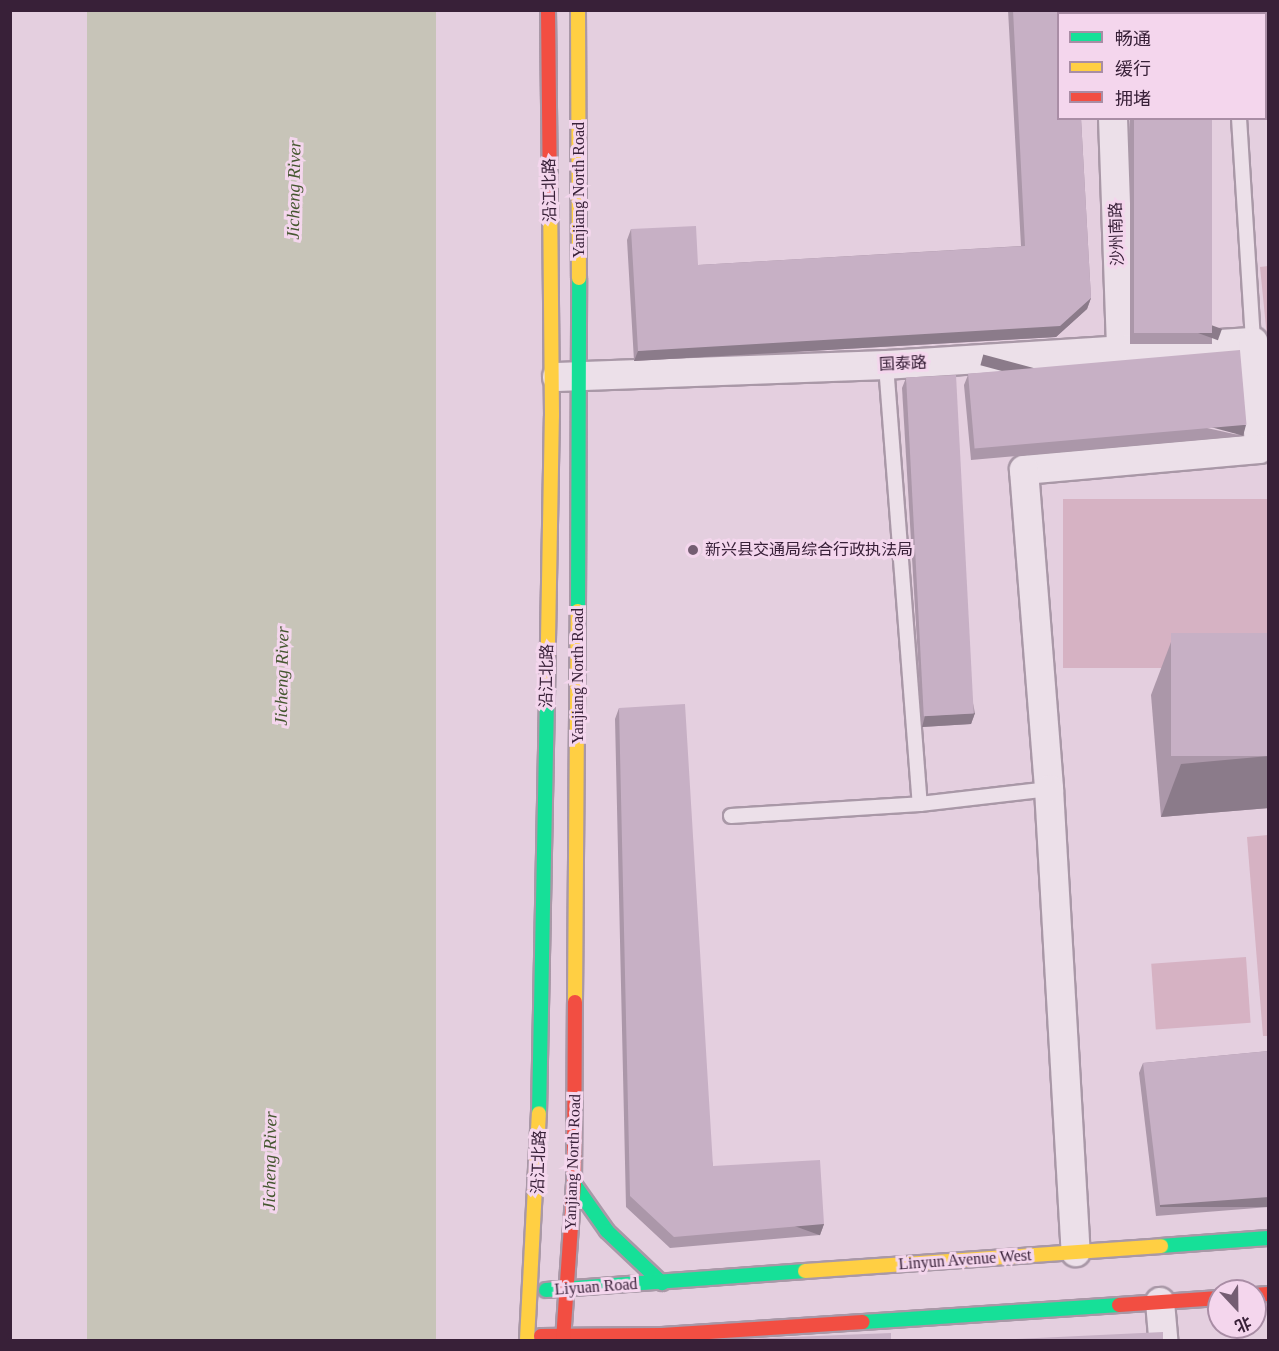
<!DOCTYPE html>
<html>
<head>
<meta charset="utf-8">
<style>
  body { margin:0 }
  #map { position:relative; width:1279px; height:1351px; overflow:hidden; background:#e4cfdf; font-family:"Times New Roman","Noto Sans SC",serif }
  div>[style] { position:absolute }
  .green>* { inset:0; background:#d6b2c3; transform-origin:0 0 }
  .water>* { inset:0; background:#c7c4b8; transform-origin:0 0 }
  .roads { filter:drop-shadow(2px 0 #a998a7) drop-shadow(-2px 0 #a998a7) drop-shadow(0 2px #a998a7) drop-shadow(0 -2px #a998a7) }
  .lane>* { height:14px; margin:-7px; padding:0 7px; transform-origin:7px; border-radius:7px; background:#ece0e9 }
  .street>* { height:28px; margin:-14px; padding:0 14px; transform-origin:14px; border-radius:14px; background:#ece0e9 }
  .fast>* { height:14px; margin:-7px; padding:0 7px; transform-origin:7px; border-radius:7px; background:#16e098 }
  .slow>* { height:14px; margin:-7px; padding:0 7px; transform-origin:7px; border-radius:7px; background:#ffcf43 }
  .jam>* { height:14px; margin:-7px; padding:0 7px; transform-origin:7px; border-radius:7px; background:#f24e42 }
  .wall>* { inset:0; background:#ab97a9; transform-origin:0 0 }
  .shaded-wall>* { inset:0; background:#8b7b8a; transform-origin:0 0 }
  .building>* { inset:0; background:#c7b0c5; transform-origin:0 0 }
  .dots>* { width:16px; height:16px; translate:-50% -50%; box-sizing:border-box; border:3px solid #f4d6ed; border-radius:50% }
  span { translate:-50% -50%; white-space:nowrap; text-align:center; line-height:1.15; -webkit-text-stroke:6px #f4d6ed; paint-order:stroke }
  .street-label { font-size:16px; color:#382038 }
  .poi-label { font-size:16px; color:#382038 }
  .left { translate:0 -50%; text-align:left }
  .water-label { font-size:18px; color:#455730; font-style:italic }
  .frame { position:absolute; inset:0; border:12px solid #382038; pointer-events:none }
  .legend { position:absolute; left:1057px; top:12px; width:210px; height:108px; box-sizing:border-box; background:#f4d6ed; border:2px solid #a98da5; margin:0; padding:8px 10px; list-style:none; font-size:18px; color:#382038 }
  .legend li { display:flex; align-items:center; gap:12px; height:30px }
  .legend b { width:30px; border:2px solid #a98da5 }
  .north { position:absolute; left:1207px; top:1279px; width:60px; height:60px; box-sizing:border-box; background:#f4d6ed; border:2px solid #a98da5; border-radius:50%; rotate:158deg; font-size:16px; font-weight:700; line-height:24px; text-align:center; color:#382038 }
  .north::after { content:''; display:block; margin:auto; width:21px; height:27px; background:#745d72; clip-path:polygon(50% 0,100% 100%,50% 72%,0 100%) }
</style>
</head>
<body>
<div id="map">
  <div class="green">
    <div style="clip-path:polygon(1268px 266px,1268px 347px,1260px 267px)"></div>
    <div style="left:1268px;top:499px;width:169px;height:205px;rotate:90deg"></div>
    <div style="clip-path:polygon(1268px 835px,1268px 1036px,1263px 1036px,1247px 837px)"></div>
    <div style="left:1246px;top:957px;width:66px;height:95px;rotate:86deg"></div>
  </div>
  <div class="water">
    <div style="left:87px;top:11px;width:349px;height:1329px"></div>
  </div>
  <div class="roads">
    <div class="lane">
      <div style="left:1232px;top:10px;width:4px;rotate:90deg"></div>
      <div style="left:1239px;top:118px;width:224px;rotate:86.4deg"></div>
      <div style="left:886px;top:365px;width:440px;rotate:85.6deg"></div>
      <div style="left:731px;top:816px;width:189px;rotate:-3.6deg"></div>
      <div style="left:920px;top:804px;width:130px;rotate:-6.6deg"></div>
    </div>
    <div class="street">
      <div style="left:1110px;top:10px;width:4px;rotate:90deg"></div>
      <div style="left:1113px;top:118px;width:232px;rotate:88deg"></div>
      <div style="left:557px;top:377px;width:329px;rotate:-2.1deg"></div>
      <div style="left:886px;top:365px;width:368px;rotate:-3.6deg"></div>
      <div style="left:1253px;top:342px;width:107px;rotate:86.8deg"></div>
      <div style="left:1259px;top:449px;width:236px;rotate:174.9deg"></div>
      <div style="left:1024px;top:470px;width:320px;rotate:85.5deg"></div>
      <div style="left:1049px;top:789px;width:464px;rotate:86.7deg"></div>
      <div style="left:1160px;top:1302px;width:38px;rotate:85deg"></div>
    </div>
    <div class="fast">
      <div style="left:578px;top:611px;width:333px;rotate:-89.8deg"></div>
      <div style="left:539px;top:1113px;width:416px;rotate:-88.9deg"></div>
      <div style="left:574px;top:1184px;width:57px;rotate:54.9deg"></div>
      <div style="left:607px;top:1231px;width:76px;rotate:43.4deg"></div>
      <div style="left:1161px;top:1246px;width:107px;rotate:-4.3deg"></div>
      <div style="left:546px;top:1290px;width:260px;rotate:-4.2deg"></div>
      <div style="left:863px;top:1322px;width:257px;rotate:-3.8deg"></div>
    </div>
    <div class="slow">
      <div style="left:578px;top:10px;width:268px;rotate:89.8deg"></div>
      <div style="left:547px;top:697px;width:281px;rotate:-89deg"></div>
      <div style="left:552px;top:416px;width:210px;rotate:-90.5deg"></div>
      <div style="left:575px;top:1002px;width:391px;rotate:-89.6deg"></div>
      <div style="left:805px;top:1271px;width:357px;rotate:-4deg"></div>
      <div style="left:527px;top:1340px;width:227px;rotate:-87deg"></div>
    </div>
    <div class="jam">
      <div style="left:548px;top:10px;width:196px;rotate:89.4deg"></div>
      <div style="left:1255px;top:1295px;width:13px;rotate:-4deg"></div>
      <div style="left:1119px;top:1305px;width:100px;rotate:-4deg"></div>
      <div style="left:541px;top:1336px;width:121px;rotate:-0.5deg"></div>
      <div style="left:662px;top:1335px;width:201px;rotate:-3.7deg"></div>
      <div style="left:563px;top:1340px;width:156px;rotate:-86deg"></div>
      <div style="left:574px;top:1184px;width:182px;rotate:-89.7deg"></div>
    </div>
  </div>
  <div class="wall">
    <div style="clip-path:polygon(1008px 10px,1075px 10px,1091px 298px,1087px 309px,1056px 337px,634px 361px,627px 240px,631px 229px,698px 265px,1021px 246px)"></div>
    <div style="left:1125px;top:10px;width:82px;height:4px"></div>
    <div style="left:1130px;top:118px;width:82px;height:226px"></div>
    <div style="clip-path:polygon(968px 375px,1243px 436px,971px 460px,964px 385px)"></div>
    <div style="clip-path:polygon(906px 378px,975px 713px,971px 724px,922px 727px,902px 388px)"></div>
    <div style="clip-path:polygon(1269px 633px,1269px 808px,1161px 817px,1151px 695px,1171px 642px)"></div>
    <div style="clip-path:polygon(619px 708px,713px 1166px,824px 1224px,820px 1235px,670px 1248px,626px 1207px,615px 719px)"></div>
    <div style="clip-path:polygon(1269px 1051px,1269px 1207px,1156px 1216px,1139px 1073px,1143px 1063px)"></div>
  </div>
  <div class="shaded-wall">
    <div style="clip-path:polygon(1091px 298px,1087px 309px,1056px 337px,634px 361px,638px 351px)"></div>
    <div style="left:1222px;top:329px;width:12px;height:78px;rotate:110deg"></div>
    <div style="left:1246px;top:425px;width:11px;height:272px;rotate:105deg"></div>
    <div style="clip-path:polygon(975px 713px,971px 724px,922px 727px,925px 716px)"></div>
    <div style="clip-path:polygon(1269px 756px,1269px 808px,1161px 817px,1181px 764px)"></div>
    <div style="left:1269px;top:1197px;width:10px;height:109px;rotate:90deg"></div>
    <div style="left:824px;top:1224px;width:12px;height:151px;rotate:110deg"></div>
  </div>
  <div class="building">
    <div style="clip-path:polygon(1013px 10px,1075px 10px,1076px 14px,1059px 14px,1059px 118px,1081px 118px,1091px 298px,1060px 326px,638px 351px,631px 229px,696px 226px,698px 265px,1025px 246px)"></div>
    <div style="left:1129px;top:10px;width:78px;height:4px"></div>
    <div style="left:1134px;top:118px;width:78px;height:215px"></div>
    <div style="left:1240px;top:350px;width:75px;height:273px;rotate:85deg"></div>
    <div style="left:956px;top:375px;width:339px;height:50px;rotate:87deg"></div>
    <div style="left:1269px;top:633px;width:123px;height:98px;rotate:90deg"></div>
    <div style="clip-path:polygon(685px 704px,713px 1166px,820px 1160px,824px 1224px,674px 1237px,630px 1196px,619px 708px)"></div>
    <div style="clip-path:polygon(1269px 1051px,1269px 1197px,1160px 1205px,1143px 1063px)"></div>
    <div style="clip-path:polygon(1163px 1332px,1163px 1341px,974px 1341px)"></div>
    <div style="clip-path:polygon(891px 1333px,891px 1341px,693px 1341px)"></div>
  </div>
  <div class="dots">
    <div style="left:693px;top:550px;background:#745d72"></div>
  </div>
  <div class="street-label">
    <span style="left:550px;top:190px;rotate:-91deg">沿江北路</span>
    <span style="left:579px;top:190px;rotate:-90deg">Yanjiang North Road</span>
    <span style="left:1117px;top:234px;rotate:-92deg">沙州南路</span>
    <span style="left:903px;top:364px;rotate:-3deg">国泰路</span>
    <span style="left:547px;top:676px;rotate:-89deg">沿江北路</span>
    <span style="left:578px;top:676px;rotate:-90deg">Yanjiang North Road</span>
    <span style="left:539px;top:1162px;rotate:-88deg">沿江北路</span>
    <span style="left:573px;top:1162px;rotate:-88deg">Yanjiang North Road</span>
    <span style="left:965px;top:1260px;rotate:-4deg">Linyun Avenue West</span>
    <span style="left:596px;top:1287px;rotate:-4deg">Liyuan Road</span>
  </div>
  <div class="poi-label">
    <span class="left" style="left:705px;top:550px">新兴县交通局综合行政执法局</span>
  </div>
  <div class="water-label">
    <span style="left:294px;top:190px;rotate:-89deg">Jicheng River</span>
    <span style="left:282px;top:676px;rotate:-89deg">Jicheng River</span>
    <span style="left:270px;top:1161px;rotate:-89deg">Jicheng River</span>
  </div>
  <div class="frame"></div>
  <ul class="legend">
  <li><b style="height:8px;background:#16e098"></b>畅通</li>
  <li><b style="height:8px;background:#ffcf43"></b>缓行</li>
  <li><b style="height:8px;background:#f24e42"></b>拥堵</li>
  </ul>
  <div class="north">北</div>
</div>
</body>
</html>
